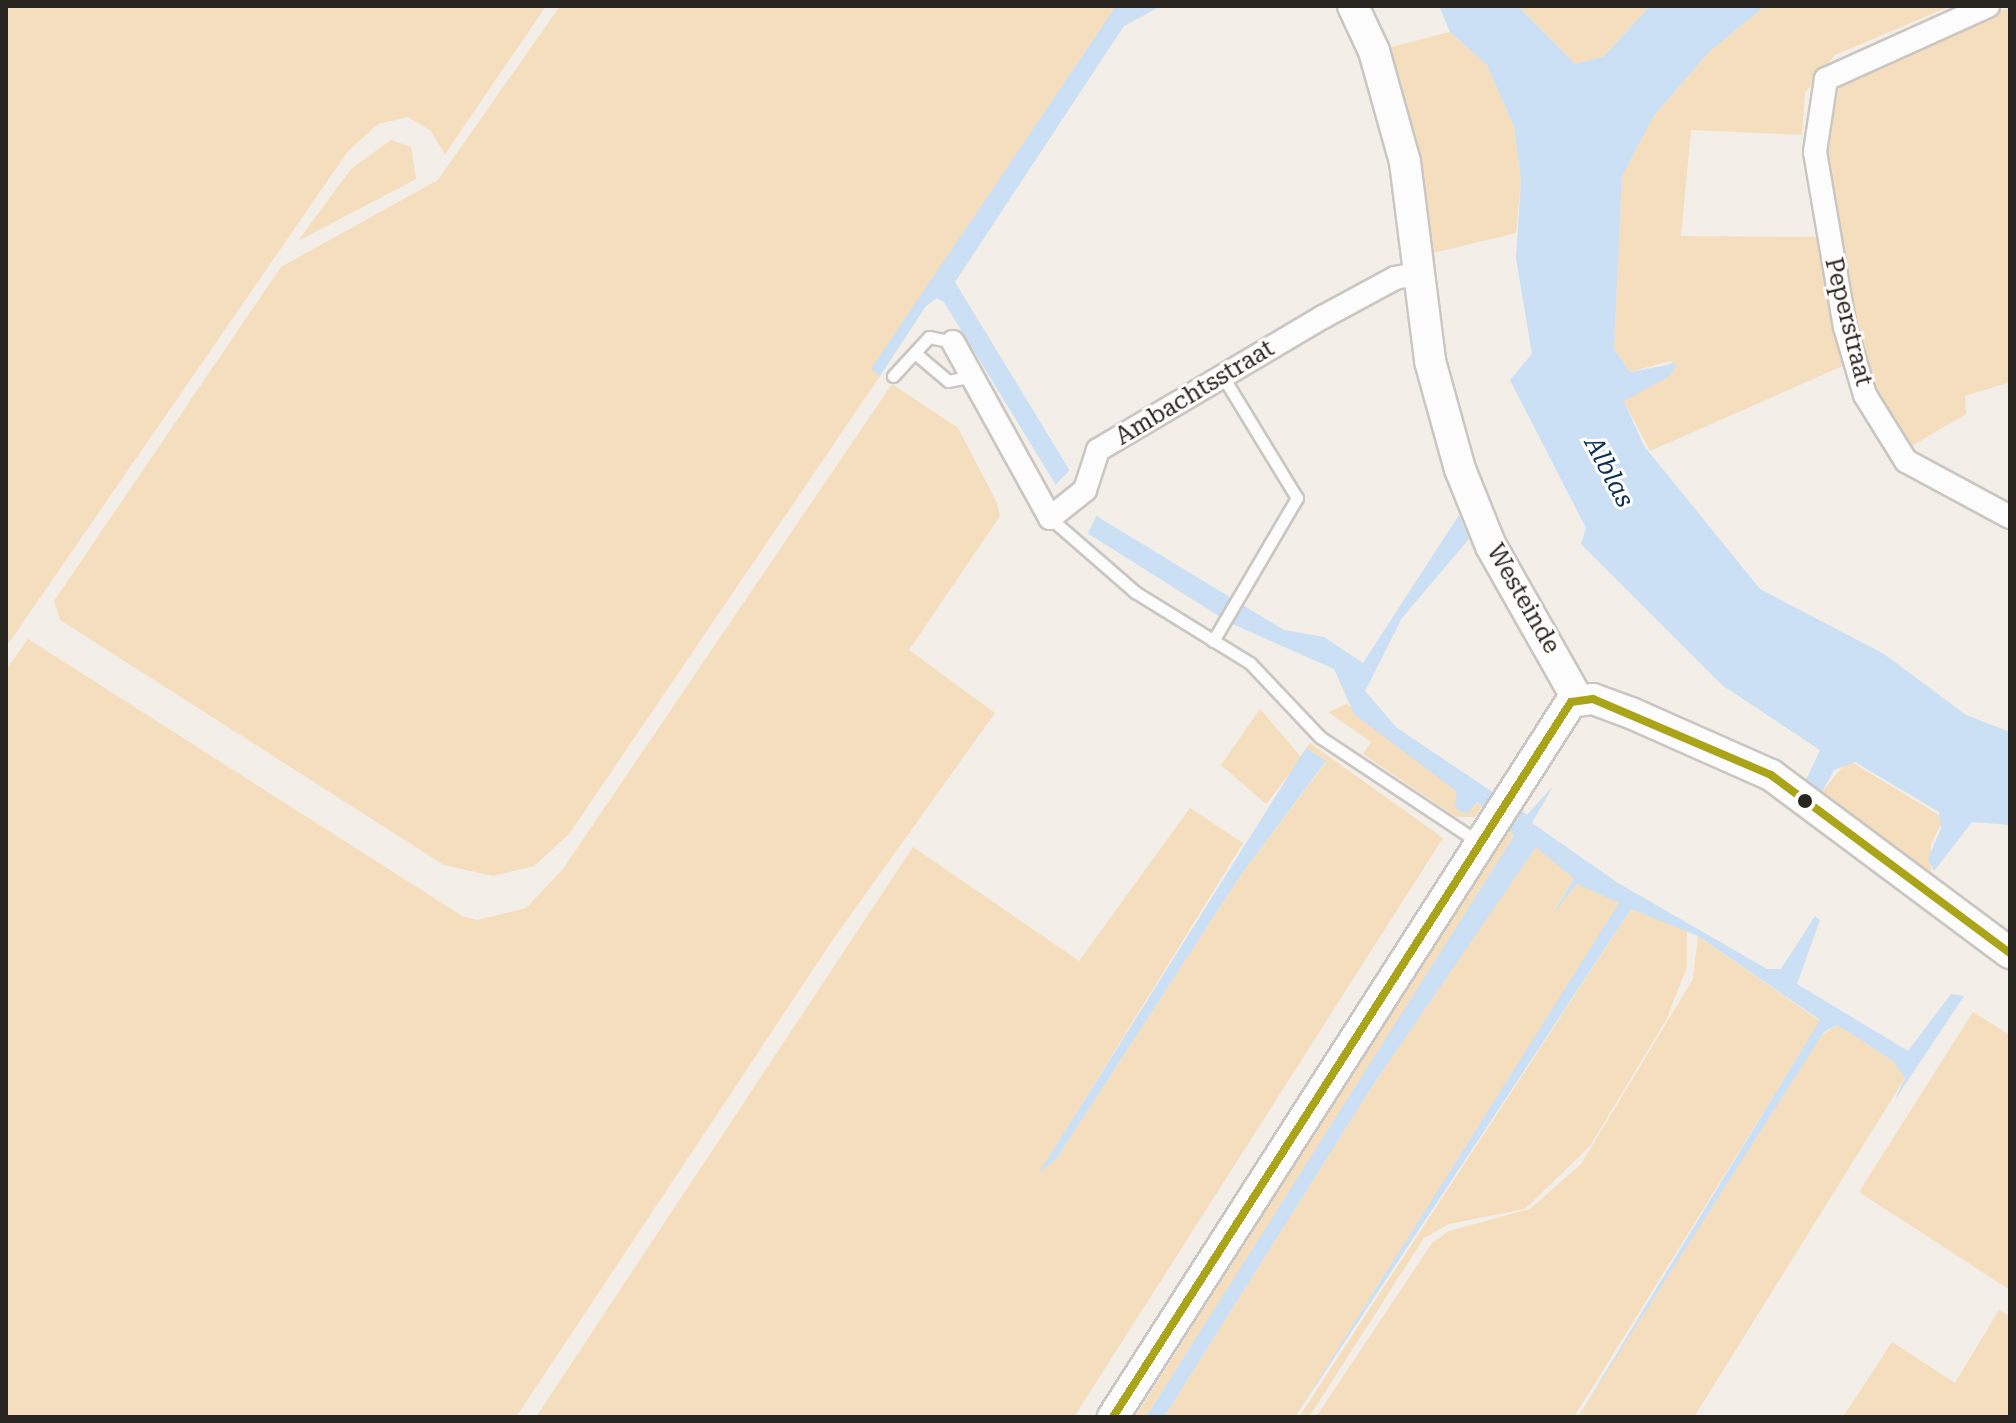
<!DOCTYPE html>
<html>
<head>
<meta charset="utf-8">
<style>
  body { margin:0 }
  #map { position:relative; width:2016px; height:1423px; overflow:hidden; background:#f3eee8; font-family:"Roboto Serif",serif }
  div>[style] { position:absolute }
  .green>* { inset:0; background:#f5debd }
  .water>* { inset:0; background:#cbdff5 }
  .pier>* { inset:0; background:#f3eee8 }
  .roads { filter:drop-shadow(2px 0 #cac6c1) drop-shadow(-2px 0 #cac6c1) drop-shadow(0 2px #cac6c1) drop-shadow(0 -2px #cac6c1) }
  .lane>* { height:11px; margin:-5.5px; padding:0 5.5px; transform-origin:5.5px; border-radius:5.5px; background:#fdfcfc }
  .street>* { height:22px; margin:-11px; padding:0 11px; transform-origin:11px; border-radius:11px; background:#fdfcfc }
  .secondary>* { height:30px; margin:-15px; padding:0 15px; transform-origin:15px; border-radius:15px; background:#fdfcfc }
  .bus-1>* { height:8px; margin:-4px; padding:0 4px; transform-origin:4px; border-radius:4px; background:#aaa518 }
  .dots>* { width:22px; height:22px; translate:-50% -50%; box-sizing:border-box; border:4px solid #fffdfb; border-radius:50% }
  span { translate:-50% -50%; white-space:nowrap; text-align:center; line-height:1.15; -webkit-text-stroke:6px #fffdfb; paint-order:stroke }
  .street-label { font-size:24px; color:#292622 }
  .water-label { font-size:26px; color:#0c3153; font-style:italic }
  .frame { position:absolute; inset:0; border:8px solid #292622; pointer-events:none }
</style>
</head>
<body>
<div id="map">
  <div class="green">
    <div style="clip-path:polygon(6px 6px,546px 6px,445px 154px,430px 130px,408px 117px,378px 124px,348px 151px,6px 647px)"></div>
    <div style="clip-path:polygon(560px 6px,1116px 6px,872px 369px,880px 376px,569px 834px,534px 866px,493px 876px,444px 865px,60px 620px,54px 601px,281px 267px,438px 180px)"></div>
    <div style="clip-path:polygon(1518px 6px,1650px 6px,1603px 57px,1575px 64px)"></div>
    <div style="clip-path:polygon(1765px 6px,1951px 6px,1835px 55px,1805px 93px,1802px 135px,1691px 130px,1681px 236px,1817px 237px,1845px 365px,1650px 451px,1624px 401px,1674px 360px,1630px 372px,1614px 349px,1622px 176px,1653px 117px,1708px 53px)"></div>
    <div style="clip-path:polygon(2010px 7px,2010px 382px,1965px 396px,1966px 414px,1910px 447px,1869px 384px,1853px 334px,1822px 153px,1828px 103px,1852px 73px)"></div>
    <div style="clip-path:polygon(1450px 32px,1487px 65px,1514px 127px,1521px 180px,1516px 233px,1429px 254px,1380px 50px)"></div>
    <div style="clip-path:polygon(391px 140px,411px 147px,416px 179px,298px 241px,351px 169px)"></div>
    <div style="clip-path:polygon(892px 384px,958px 428px,997px 503px,1000px 516px,909px 650px,995px 713px,834px 938px,516px 1417px,6px 1417px,6px 670px,28px 639px,462px 916px,477px 920px,526px 908px,563px 869px)"></div>
    <div style="clip-path:polygon(1347px 704px,1456px 791px,1455px 808px,1472px 800px,1482px 806px,1475px 817px,1456px 817px,1363px 754px,1371px 742px,1328px 712px)"></div>
    <div style="clip-path:polygon(1260px 709px,1302px 758px,1266px 804px,1221px 765px)"></div>
    <div style="clip-path:polygon(1310px 743px,1443px 838px,1074px 1417px,536px 1417px,913px 847px,1079px 961px,1190px 808px,1243px 843px,1040px 1172px,1057px 1158px,1240px 876px,1326px 762px,1306px 748px)"></div>
    <div style="clip-path:polygon(1848px 760px,1944px 818px,1931px 844px,1931px 876px,1822px 792px)"></div>
    <div style="clip-path:polygon(1508px 828px,1514px 836px,1358px 1084px,1146px 1417px,1135px 1417px)"></div>
    <div style="clip-path:polygon(1536px 846px,1574px 879px,1553px 912px,1577px 884px,1620px 903px,1295px 1417px,1164px 1417px,1373px 1085px)"></div>
    <div style="clip-path:polygon(1631px 909px,1687px 931px,1687px 967px,1666px 1020px,1590px 1146px,1525px 1209px,1449px 1224px,1424px 1238px,1309px 1417px,1299px 1417px)"></div>
    <div style="clip-path:polygon(1698px 936px,1820px 1021px,1574px 1417px,1316px 1417px,1432px 1243px,1449px 1231px,1530px 1209px,1581px 1164px,1693px 979px)"></div>
    <div style="clip-path:polygon(1973px 1012px,2010px 1035px,2010px 1290px,1859px 1192px)"></div>
    <div style="clip-path:polygon(1837px 1025px,1893px 1061px,1905px 1078px,1694px 1417px,1578px 1417px,1821px 1036px)"></div>
    <div style="clip-path:polygon(1999px 1310px,2010px 1317px,2010px 1417px,1843px 1417px,1892px 1342px,1955px 1383px)"></div>
  </div>
  <div class="water">
    <div style="clip-path:polygon(1116px 6px,1161px 6px,1124px 26px,955px 282px,1098px 517px,1284px 630px,1324px 637px,1363px 663px,1459px 515px,1469px 539px,1402px 618px,1365px 691px,1397px 728px,1527px 815px,1553px 786px,1532px 823px,1618px 883px,1767px 969px,1781px 969px,1815px 916px,1820px 920px,1797px 984px,1908px 1051px,1951px 994px,1964px 996px,1894px 1101px,1905px 1078px,1893px 1061px,1837px 1025px,1824px 1032px,1578px 1417px,1820px 1020px,1698px 936px,1631px 909px,1295px 1417px,1619px 903px,1577px 884px,1553px 913px,1574px 879px,1536px 847px,1373px 1085px,1164px 1417px,1146px 1417px,1514px 836px,1477px 802px,1467px 814px,1455px 808px,1456px 791px,1354px 714px,1334px 669px,1230px 623px,1084px 531px,944px 302px,937px 298px,926px 306px,880px 376px,871px 369px)"></div>
    <div style="clip-path:polygon(1439px 6px,1518px 6px,1575px 64px,1603px 57px,1650px 6px,1765px 6px,1708px 53px,1653px 117px,1622px 176px,1614px 349px,1630px 372px,1678px 363px,1670px 376px,1624px 401px,1644px 446px,1760px 589px,1884px 654px,1966px 715px,2010px 732px,2010px 825px,1972px 822px,1934px 871px,1928px 859px,1941px 828px,1939px 812px,1855px 762px,1834px 770px,1822px 792px,1805px 782px,1820px 750px,1722px 685px,1581px 544px,1586px 528px,1510px 380px,1532px 354px,1516px 258px,1521px 180px,1514px 127px,1487px 65px,1450px 32px)"></div>
    <div style="clip-path:polygon(1306px 748px,1326px 761px,1240px 876px,1057px 1158px,1038px 1174px)"></div>
  </div>
  <div class="pier">
    <div style="clip-path:polygon(1071px 469px,1099px 511px,1086px 537px,1051px 489px)"></div>
  </div>
  <div class="roads">
    <div class="lane">
      <div style="left:915px;top:353px;width:43px;rotate:40.3deg"></div>
      <div style="left:948px;top:381px;width:25px;rotate:-11deg"></div>
      <div style="left:893px;top:376px;width:53px;rotate:-47.3deg"></div>
      <div style="left:929px;top:337px;width:25px;rotate:12deg"></div>
      <div style="left:1050px;top:518px;width:113px;rotate:41deg"></div>
      <div style="left:1135px;top:592px;width:135px;rotate:31.7deg"></div>
      <div style="left:1250px;top:663px;width:102px;rotate:46.6deg"></div>
      <div style="left:1320px;top:737px;width:190px;rotate:33.6deg"></div>
      <div style="left:1213px;top:641px;width:166px;rotate:-59.6deg"></div>
      <div style="left:1297px;top:498px;width:142px;rotate:-121.4deg"></div>
    </div>
    <div class="street">
      <div style="left:1988px;top:6px;width:178px;rotate:155.7deg"></div>
      <div style="left:1826px;top:79px;width:74px;rotate:98.6deg"></div>
      <div style="left:1815px;top:152px;width:178px;rotate:80.3deg"></div>
      <div style="left:1845px;top:327px;width:71px;rotate:73.6deg"></div>
      <div style="left:1865px;top:395px;width:78px;rotate:58.2deg"></div>
      <div style="left:1906px;top:461px;width:118px;rotate:28.3deg"></div>
      <div style="left:953px;top:342px;width:201px;rotate:61.1deg"></div>
      <div style="left:1050px;top:518px;width:45px;rotate:-38.7deg"></div>
      <div style="left:1085px;top:490px;width:42px;rotate:-72deg"></div>
      <div style="left:1098px;top:450px;width:261px;rotate:-30.6deg"></div>
      <div style="left:1323px;top:317px;width:82px;rotate:-28.4deg"></div>
      <div style="left:1395px;top:278px;width:25px;rotate:-11deg"></div>
    </div>
    <div class="secondary">
      <div style="left:1353px;top:6px;width:50px;rotate:65deg"></div>
      <div style="left:1374px;top:51px;width:115px;rotate:74.4deg"></div>
      <div style="left:1405px;top:162px;width:201px;rotate:82.8deg"></div>
      <div style="left:1430px;top:361px;width:112px;rotate:74.5deg"></div>
      <div style="left:1460px;top:469px;width:83px;rotate:68.1deg"></div>
      <div style="left:1491px;top:546px;width:177px;rotate:60.5deg"></div>
      <div style="left:1113px;top:1417px;width:849px;rotate:-57.36deg"></div>
      <div style="left:1571px;top:702px;width:22px;rotate:-8deg"></div>
      <div style="left:1593px;top:699px;width:40px;rotate:20.2deg"></div>
      <div style="left:1631px;top:713px;width:153px;rotate:23.9deg"></div>
      <div style="left:1771px;top:775px;width:298px;rotate:36.7deg"></div>
    </div>
  </div>
  <div class="bus-1">
    <div style="left:1113px;top:1417px;width:849px;rotate:-57.36deg"></div>
    <div style="left:1571px;top:702px;width:22px;rotate:-8deg"></div>
    <div style="left:1593px;top:699px;width:194px;rotate:23.1deg"></div>
    <div style="left:1771px;top:775px;width:298px;rotate:36.7deg"></div>
  </div>
  <div class="dots">
    <div style="left:1805px;top:801px;background:#292622"></div>
  </div>
  <div class="street-label">
    <span style="left:1848px;top:322px;rotate:76deg">Peperstraat</span>
    <span style="left:1195px;top:393px;rotate:-31deg">Ambachtsstraat</span>
    <span style="left:1523px;top:599px;rotate:60deg">Westeinde</span>
  </div>
  <div class="water-label">
    <span style="left:1609px;top:472px;rotate:62deg">Alblas</span>
  </div>
  <div class="frame"></div>
</div>
</body>
</html>
